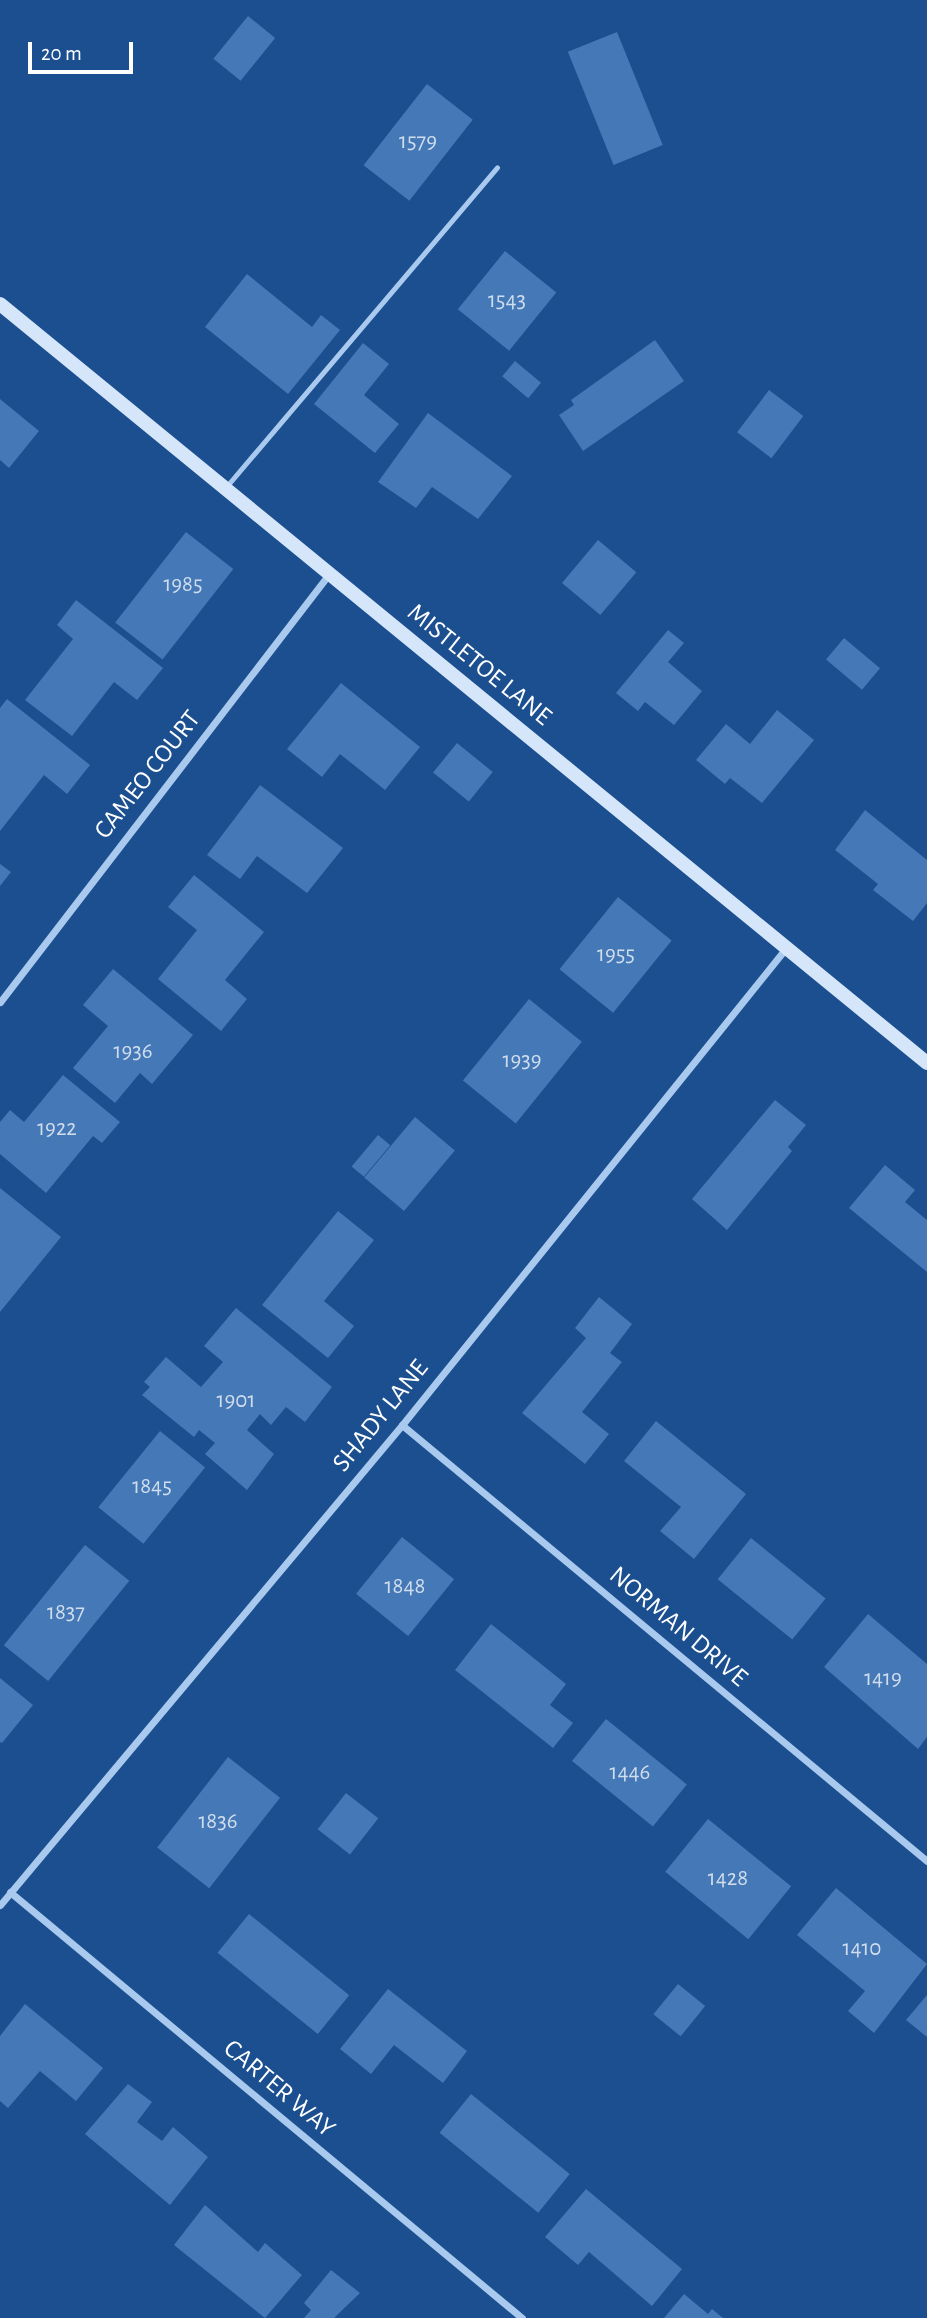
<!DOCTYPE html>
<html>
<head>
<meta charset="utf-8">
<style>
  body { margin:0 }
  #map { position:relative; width:927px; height:2318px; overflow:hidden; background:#1b4f8f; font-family:"Alegreya Sans",sans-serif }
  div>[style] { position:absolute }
  .building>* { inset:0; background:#4478b7; transform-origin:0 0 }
  .lane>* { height:5px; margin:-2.5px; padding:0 2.5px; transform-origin:2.5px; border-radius:2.5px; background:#a9c9ee }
  .street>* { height:7px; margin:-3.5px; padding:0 3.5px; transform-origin:3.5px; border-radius:3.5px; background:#a9c9ee }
  .secondary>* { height:14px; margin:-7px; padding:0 7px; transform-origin:7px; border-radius:7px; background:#d6e6fa }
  span { translate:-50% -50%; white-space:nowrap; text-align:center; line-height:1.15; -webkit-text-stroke:7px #1b4f8f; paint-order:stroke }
  .number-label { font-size:23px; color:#d0dded }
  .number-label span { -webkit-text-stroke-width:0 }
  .street-label { font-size:26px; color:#fff }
  .scale { position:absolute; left:28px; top:42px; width:105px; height:32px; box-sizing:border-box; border:4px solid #fff; border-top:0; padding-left:9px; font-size:21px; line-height:24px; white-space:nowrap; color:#fff; -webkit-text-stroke:5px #1b4f8f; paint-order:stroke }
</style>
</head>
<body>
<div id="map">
  <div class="building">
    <div style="left:248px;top:16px;width:35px;height:55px;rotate:39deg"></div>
    <div style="left:617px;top:32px;width:122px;height:53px;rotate:68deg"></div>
    <div style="left:427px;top:84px;width:58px;height:103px;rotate:38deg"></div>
    <div style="left:505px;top:251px;width:66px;height:75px;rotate:39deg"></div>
    <div style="clip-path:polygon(247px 274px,312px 327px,321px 315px,340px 330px,288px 394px,205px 327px)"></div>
    <div style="clip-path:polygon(655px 340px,684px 381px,583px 451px,559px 415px,574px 405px,571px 400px)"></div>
    <div style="clip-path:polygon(363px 343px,389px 364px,364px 395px,399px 424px,375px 453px,314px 404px)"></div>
    <div style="left:515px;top:361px;width:34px;height:20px;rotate:40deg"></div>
    <div style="left:769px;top:390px;width:43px;height:53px;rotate:37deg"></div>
    <div style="clip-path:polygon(0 399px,39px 431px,9px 468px,0 460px)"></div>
    <div style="clip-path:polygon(428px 413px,512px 476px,478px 519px,432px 487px,416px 508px,378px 482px)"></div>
    <div style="left:186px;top:532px;width:60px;height:115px;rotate:38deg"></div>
    <div style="left:598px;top:540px;width:50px;height:56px;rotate:40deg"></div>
    <div style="clip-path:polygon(76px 600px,163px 668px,137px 700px,114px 682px,72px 736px,25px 700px,73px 639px,57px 625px)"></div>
    <div style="clip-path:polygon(668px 630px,684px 643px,668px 662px,702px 691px,674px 725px,645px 702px,638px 711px,616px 693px)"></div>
    <div style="left:844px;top:638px;width:47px;height:28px;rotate:40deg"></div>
    <div style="clip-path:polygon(341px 683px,420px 747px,385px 790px,340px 754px,322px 777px,287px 749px)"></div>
    <div style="clip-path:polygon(7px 699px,90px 765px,67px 794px,44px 775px,0 831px,0 708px)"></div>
    <div style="clip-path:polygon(777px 710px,814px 740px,762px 803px,730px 778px,725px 784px,696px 760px,726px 724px,750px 744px)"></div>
    <div style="left:457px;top:743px;width:46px;height:38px;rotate:39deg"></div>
    <div style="clip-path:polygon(260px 785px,343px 848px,307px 893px,257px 856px,240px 879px,207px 855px)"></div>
    <div style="clip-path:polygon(865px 810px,927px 860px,927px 903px,913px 921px,873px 890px,878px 884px,835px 850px)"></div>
    <div style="clip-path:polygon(0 864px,11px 872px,0 886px)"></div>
    <div style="clip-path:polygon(194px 875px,264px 932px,225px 980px,247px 999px,221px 1031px,158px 979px,197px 930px,168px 907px)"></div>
    <div style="left:618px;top:897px;width:69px;height:93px;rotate:39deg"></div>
    <div style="clip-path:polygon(113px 969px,193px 1035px,152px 1084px,140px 1073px,115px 1103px,73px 1068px,108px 1026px,83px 1005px)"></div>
    <div style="left:529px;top:999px;width:68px;height:105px;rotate:39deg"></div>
    <div style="clip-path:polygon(63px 1075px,120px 1122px,102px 1143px,93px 1136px,46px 1193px,0 1154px,0 1122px,10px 1110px,24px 1122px)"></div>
    <div style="clip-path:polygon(775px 1100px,806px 1125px,788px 1147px,792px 1151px,727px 1230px,692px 1199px)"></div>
    <div style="left:415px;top:1117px;width:52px;height:79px;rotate:40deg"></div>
    <div style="left:378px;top:1135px;width:16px;height:41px;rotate:40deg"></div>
    <div style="clip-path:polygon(885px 1165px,915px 1190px,905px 1202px,927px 1220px,927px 1272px,849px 1208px)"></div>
    <div style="clip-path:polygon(0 1188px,61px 1237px,0 1312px)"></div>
    <div style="clip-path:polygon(338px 1211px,374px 1240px,324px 1301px,354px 1326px,328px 1358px,262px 1305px)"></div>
    <div style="clip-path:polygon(599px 1297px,632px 1324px,610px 1353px,622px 1362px,582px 1412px,609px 1434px,585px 1464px,522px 1413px,586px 1338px,575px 1328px)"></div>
    <div style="clip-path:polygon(236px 1308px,332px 1387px,305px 1422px,286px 1407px,271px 1425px,260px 1414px,247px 1430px,274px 1454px,247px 1490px,205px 1454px,215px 1443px,199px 1430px,194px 1437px,142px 1395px,150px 1387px,144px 1382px,166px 1357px,201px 1387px,223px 1362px,204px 1346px)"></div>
    <div style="clip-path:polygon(656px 1421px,746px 1494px,694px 1559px,660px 1531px,681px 1507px,624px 1461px)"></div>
    <div style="left:160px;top:1431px;width:58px;height:98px;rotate:39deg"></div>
    <div style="left:402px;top:1537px;width:67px;height:73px;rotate:39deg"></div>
    <div style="left:751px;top:1538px;width:96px;height:53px;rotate:39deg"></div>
    <div style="left:85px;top:1545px;width:57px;height:129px;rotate:39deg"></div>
    <div style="clip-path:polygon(868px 1614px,927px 1664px,927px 1737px,918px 1749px,824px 1667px)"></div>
    <div style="clip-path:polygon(491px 1624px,566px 1684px,550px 1705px,573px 1723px,553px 1748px,455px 1670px)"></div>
    <div style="clip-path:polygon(0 1678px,33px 1705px,2px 1743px,0 1742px)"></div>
    <div style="left:606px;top:1719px;width:104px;height:54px;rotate:39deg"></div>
    <div style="left:228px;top:1757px;width:66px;height:115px;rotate:38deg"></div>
    <div style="left:346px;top:1793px;width:41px;height:46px;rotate:38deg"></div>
    <div style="left:708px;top:1819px;width:107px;height:68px;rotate:39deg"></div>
    <div style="clip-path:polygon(836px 1888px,927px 1964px,874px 2033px,848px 2011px,865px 1991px,797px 1935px)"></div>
    <div style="left:249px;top:1914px;width:129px;height:50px;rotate:39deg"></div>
    <div style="left:678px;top:1984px;width:35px;height:39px;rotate:39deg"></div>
    <div style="clip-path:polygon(388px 1989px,467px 2051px,443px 2083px,394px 2045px,371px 2074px,340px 2049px)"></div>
    <div style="clip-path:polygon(927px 1995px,927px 2037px,906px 2020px)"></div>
    <div style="clip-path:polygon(25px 2004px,103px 2068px,76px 2101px,40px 2071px,8px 2108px,0 2101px,0 2036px)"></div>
    <div style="clip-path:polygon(128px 2084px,152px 2102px,137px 2122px,162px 2141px,173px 2127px,208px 2157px,170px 2205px,85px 2134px)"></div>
    <div style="left:471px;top:2094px;width:127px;height:50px;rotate:39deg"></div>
    <div style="clip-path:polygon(586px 2189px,682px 2269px,652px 2306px,589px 2252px,578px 2265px,545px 2237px)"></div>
    <div style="clip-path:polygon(205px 2205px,258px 2252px,265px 2243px,302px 2275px,265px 2318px,174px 2245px)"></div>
    <div style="clip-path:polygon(331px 2270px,360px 2293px,334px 2318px,304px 2318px,311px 2310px,304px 2303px)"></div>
    <div style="clip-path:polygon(684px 2294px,708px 2314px,712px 2309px,723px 2318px,664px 2318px)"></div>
  </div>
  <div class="lane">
    <div style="left:226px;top:487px;width:419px;rotate:-49.7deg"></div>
  </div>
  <div class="street">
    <div style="left:0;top:1002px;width:540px;rotate:-52.45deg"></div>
    <div style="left:402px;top:1425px;width:682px;rotate:39.71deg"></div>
    <div style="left:10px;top:1892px;width:666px;rotate:39.76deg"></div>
    <div style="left:0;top:1905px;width:626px;rotate:-50.05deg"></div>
    <div style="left:402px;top:1425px;width:612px;rotate:-51.16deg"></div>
  </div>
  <div class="secondary">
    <div style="left:0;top:304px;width:1198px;rotate:39.31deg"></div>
  </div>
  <div class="number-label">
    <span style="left:418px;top:142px">1579</span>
    <span style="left:507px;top:301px">1543</span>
    <span style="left:183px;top:585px">1985</span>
    <span style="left:616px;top:955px">1955</span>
    <span style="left:133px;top:1052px">1936</span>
    <span style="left:522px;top:1061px">1939</span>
    <span style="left:57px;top:1129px">1922</span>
    <span style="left:236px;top:1401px">1901</span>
    <span style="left:152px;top:1487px">1845</span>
    <span style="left:405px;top:1587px">1848</span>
    <span style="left:66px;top:1613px">1837</span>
    <span style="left:883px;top:1679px">1419</span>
    <span style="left:630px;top:1773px">1446</span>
    <span style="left:218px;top:1822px">1836</span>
    <span style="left:728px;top:1879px">1428</span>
    <span style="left:862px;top:1949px">1410</span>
  </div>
  <div class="street-label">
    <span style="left:479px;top:665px;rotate:39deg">MISTLETOE LANE</span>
    <span style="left:148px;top:775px;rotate:-52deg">CAMEO COURT</span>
    <span style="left:381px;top:1416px;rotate:-51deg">SHADY LANE</span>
    <span style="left:678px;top:1627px;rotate:40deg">NORMAN DRIVE</span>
    <span style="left:279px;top:2089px;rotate:40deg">CARTER WAY</span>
  </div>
  <div class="scale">20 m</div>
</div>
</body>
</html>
